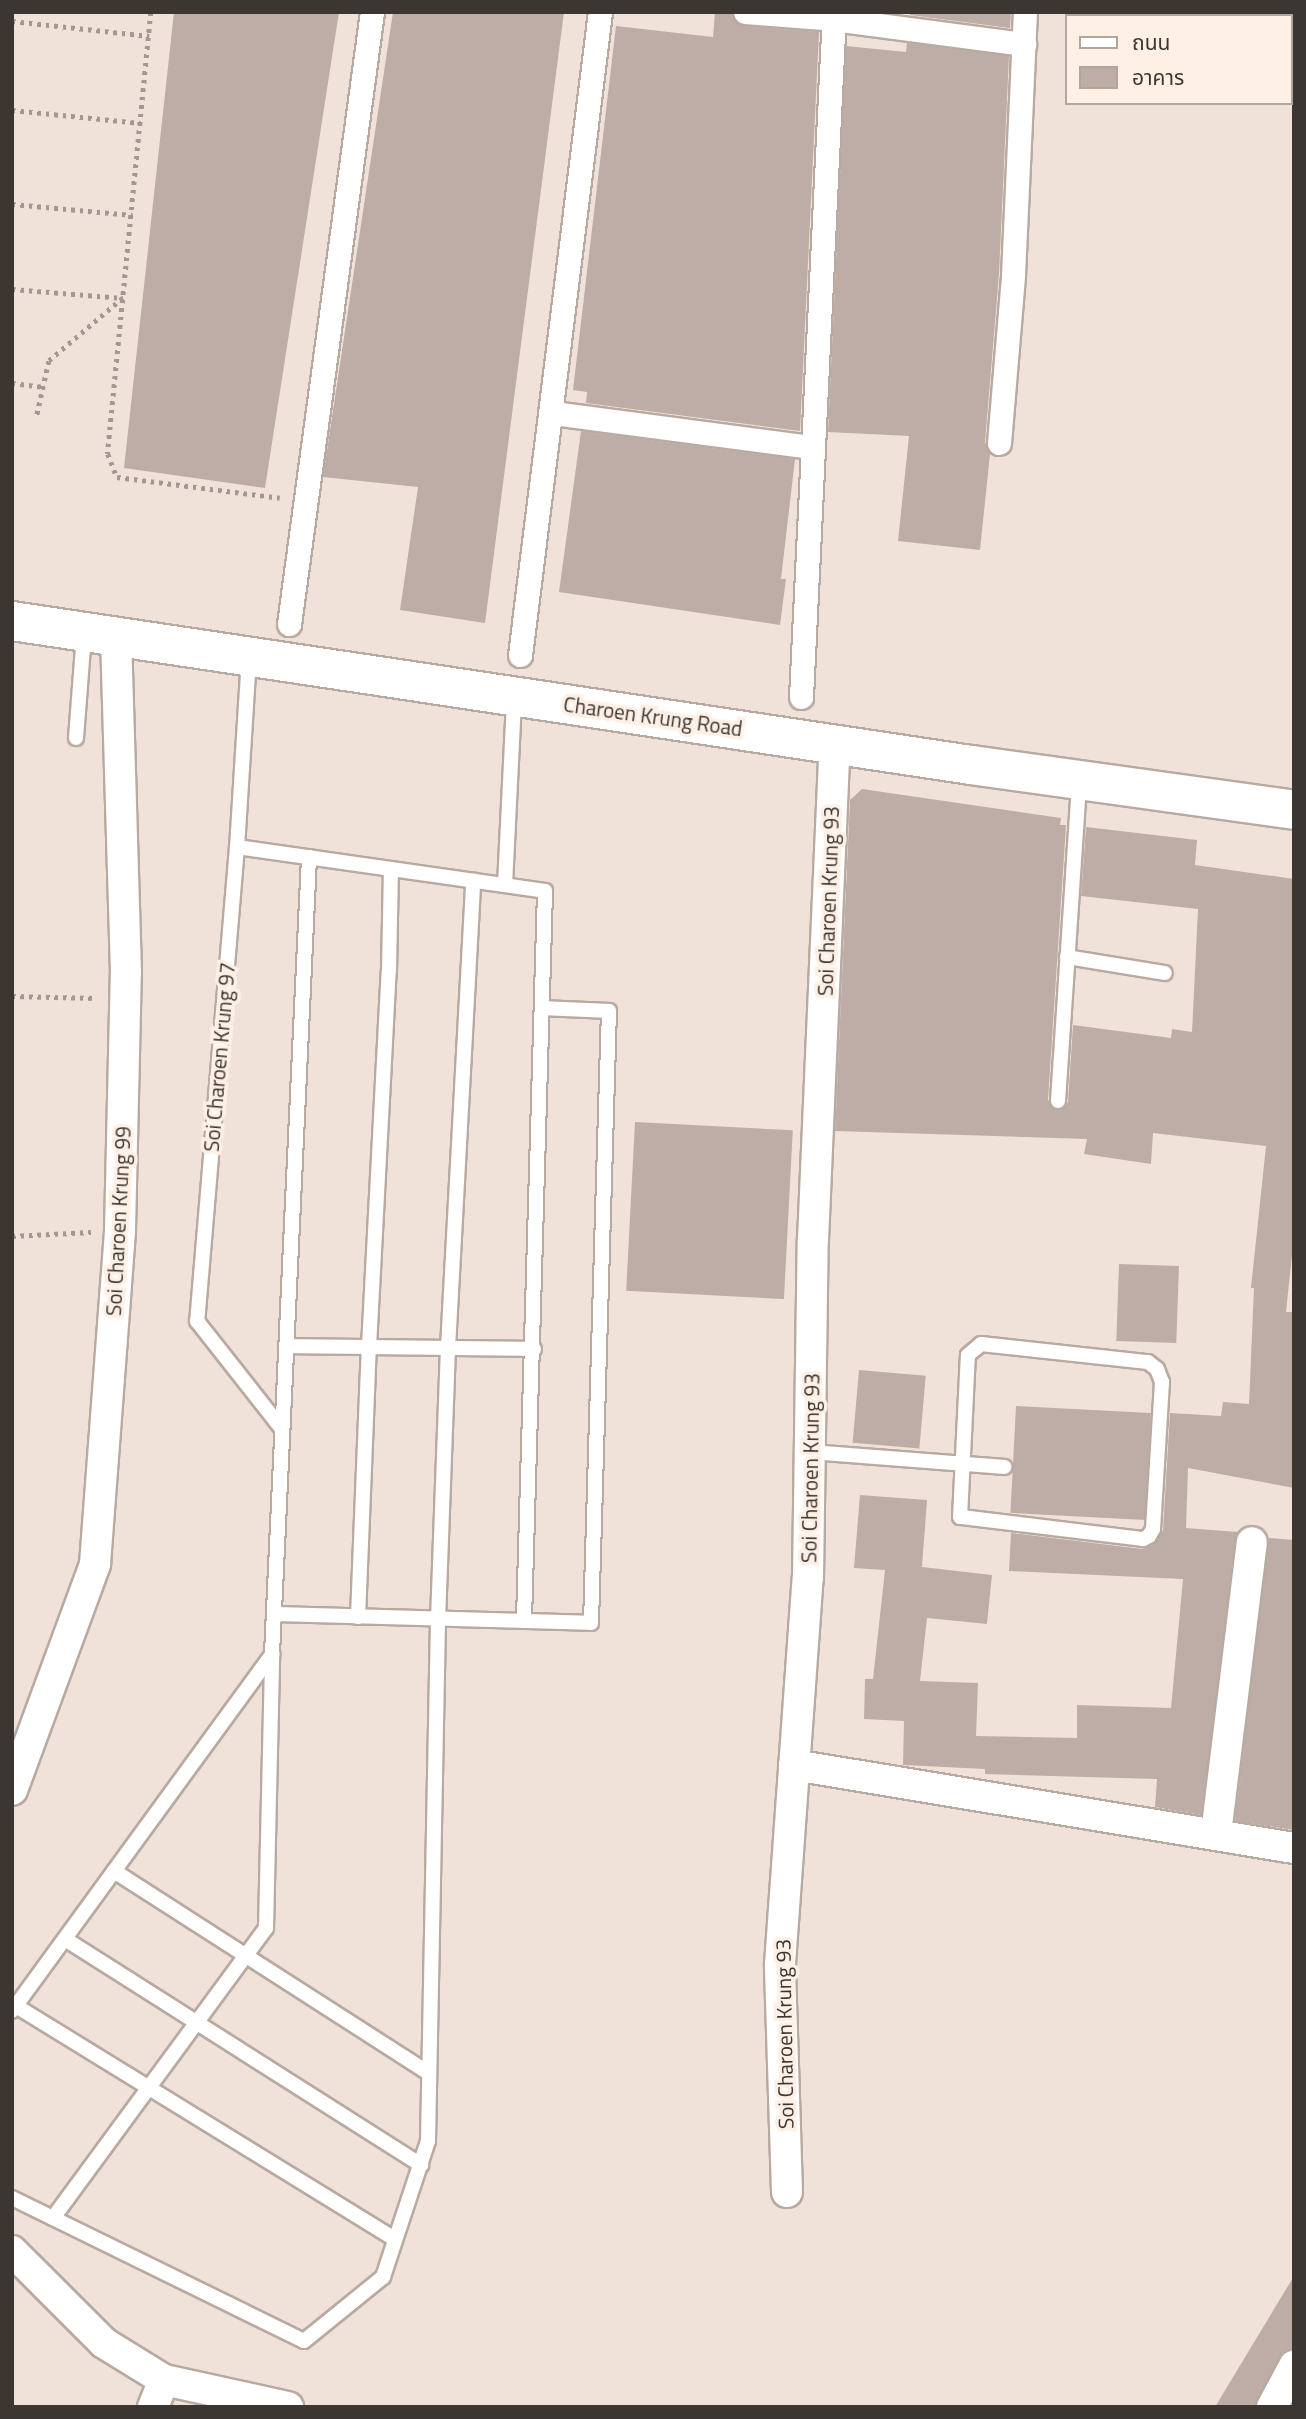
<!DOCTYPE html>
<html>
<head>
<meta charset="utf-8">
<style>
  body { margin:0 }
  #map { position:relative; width:1306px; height:2419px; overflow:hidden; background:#f1e2d9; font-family:"Titillium Web","Noto Sans Thai",sans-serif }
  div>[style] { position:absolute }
  .building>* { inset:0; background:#bdada6; transform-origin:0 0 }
  .path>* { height:4.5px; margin-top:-2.25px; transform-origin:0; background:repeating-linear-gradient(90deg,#a39891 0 3.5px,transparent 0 8.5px) }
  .roads { filter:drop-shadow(2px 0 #b8aaa1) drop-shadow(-2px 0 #b8aaa1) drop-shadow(0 2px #b8aaa1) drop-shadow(0 -2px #b8aaa1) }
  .service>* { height:14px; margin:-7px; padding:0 7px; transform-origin:7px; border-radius:7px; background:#fff }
  .pedestrian>* { height:23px; margin:-11.5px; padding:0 11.5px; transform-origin:11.5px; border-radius:11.5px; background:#fff }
  .minor>* { height:30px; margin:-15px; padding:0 15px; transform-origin:15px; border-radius:15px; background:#fff }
  .secondary>* { height:38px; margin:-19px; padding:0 19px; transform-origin:19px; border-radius:19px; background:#fff }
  span { translate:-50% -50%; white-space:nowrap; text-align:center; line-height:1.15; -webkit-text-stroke:7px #fff0e6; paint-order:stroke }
  .street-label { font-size:21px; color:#3b3632 }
  .frame { position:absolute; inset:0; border:14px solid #3b3632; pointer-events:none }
  .legend { position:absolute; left:1065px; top:14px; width:228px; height:91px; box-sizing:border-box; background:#fff0e6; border:2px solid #b1a69e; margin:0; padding:9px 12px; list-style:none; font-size:21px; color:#3b3632 }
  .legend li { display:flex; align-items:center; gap:14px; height:35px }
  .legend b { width:35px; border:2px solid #b1a69e }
</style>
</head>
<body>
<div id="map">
  <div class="building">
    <div style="clip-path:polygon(174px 12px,339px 12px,265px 488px,124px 468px)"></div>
    <div style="clip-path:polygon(393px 12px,564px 12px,485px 623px,400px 610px,418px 487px,323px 477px)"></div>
    <div style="clip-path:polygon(715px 12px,731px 12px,737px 23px,744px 26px,819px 32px,800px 431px,586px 403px,587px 392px,573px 390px,616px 26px,713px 37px)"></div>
    <div style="clip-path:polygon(910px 12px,1011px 12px,1010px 28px,910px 15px)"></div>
    <div style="clip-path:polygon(907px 43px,1009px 56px,999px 274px,985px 442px,990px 454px,980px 550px,898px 541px,909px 436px,828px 432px,846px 46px,906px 52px)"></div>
    <div style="clip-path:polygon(581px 431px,795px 459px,781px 579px,786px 579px,780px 625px,559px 592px)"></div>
    <div style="clip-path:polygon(862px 789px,1061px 818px,1060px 825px,1066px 825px,1048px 1100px,1057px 1110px,1063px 1109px,1068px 1102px,1073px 1025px,1171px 1038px,1172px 1029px,1192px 1032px,1198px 909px,1081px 896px,1086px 827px,1197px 840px,1195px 865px,1294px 879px,1294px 1236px,1286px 1312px,1294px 1312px,1294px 1488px,1188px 1468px,1186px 1528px,1238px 1532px,1201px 1815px,1155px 1807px,1157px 1779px,985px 1774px,985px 1769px,903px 1765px,904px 1721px,864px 1719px,865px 1679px,873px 1679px,885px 1570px,854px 1568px,860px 1495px,927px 1500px,922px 1567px,992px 1575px,987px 1624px,927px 1618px,920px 1681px,978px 1683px,976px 1736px,1077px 1738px,1077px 1705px,1171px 1708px,1183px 1579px,1009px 1571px,1011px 1533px,1142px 1549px,1153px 1545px,1163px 1530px,1170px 1413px,1221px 1416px,1223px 1402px,1249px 1404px,1254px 1288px,1251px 1288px,1266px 1146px,1153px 1133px,1151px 1164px,1084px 1154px,1087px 1139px,835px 1131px,850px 800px)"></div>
    <div style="left:635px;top:1122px;width:158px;height:169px;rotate:3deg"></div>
    <div style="left:1119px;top:1264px;width:60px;height:77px;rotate:2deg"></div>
    <div style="left:859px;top:1370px;width:67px;height:73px;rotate:5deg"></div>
    <div style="left:1016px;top:1406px;width:135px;height:107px;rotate:3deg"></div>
    <div style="clip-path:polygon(1269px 1538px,1294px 1540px,1294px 1830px,1235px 1821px)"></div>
    <div style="clip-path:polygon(1294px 2276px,1294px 2349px,1279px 2358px,1255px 2407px,1215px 2407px)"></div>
  </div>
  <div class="path">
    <div style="left:151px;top:12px;width:444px;rotate:95.6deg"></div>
    <div style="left:108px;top:454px;width:25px;rotate:69deg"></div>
    <div style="left:117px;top:477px;width:164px;rotate:7.3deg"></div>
    <div style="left:12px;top:21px;width:138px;rotate:6.2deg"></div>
    <div style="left:12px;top:110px;width:129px;rotate:5.8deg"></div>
    <div style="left:12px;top:204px;width:121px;rotate:5.2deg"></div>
    <div style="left:12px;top:289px;width:111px;rotate:4.6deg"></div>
    <div style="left:123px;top:298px;width:97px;rotate:139.6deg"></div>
    <div style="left:49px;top:361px;width:55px;rotate:102.5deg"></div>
    <div style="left:12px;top:383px;width:31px;rotate:7deg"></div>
    <div style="left:12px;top:996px;width:84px;rotate:1.4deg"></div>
    <div style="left:12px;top:1236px;width:79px;rotate:-2.9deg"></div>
  </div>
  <div class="roads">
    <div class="service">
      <div style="left:249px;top:657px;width:190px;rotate:93.6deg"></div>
      <div style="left:237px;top:847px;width:476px;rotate:94.8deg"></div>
      <div style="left:197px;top:1321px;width:137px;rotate:51.8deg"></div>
      <div style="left:76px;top:738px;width:104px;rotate:-85.6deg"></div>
      <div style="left:237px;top:847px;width:311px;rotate:8.1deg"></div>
      <div style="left:545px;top:891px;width:730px;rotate:91.65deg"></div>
      <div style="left:505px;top:885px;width:187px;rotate:-87.2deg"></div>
      <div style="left:1067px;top:957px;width:99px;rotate:9.3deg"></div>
      <div style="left:1058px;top:1101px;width:321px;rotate:-86.2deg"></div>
      <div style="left:981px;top:1344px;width:168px;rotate:6.2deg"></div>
      <div style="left:1148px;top:1362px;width:11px;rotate:38deg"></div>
      <div style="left:1157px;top:1369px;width:14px;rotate:69deg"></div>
      <div style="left:1162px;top:1382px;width:147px;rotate:93.5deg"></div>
      <div style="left:1153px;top:1529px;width:8px;rotate:120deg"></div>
      <div style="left:1149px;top:1536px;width:7px;rotate:153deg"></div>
      <div style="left:1143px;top:1539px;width:184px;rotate:-173.1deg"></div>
      <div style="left:960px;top:1517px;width:162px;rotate:-87.2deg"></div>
      <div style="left:968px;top:1355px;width:17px;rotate:-40deg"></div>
      <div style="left:286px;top:1346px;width:248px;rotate:0.7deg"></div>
      <div style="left:811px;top:1452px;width:194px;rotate:4.4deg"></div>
      <div style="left:274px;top:1614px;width:317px;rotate:1.6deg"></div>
      <div style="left:591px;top:1623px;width:612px;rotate:-88.32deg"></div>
      <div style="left:609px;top:1011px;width:67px;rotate:-177.4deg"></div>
      <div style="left:358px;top:1617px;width:270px;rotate:-87.7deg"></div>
      <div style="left:369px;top:1347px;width:377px;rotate:-87deg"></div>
      <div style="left:389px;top:971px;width:102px;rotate:-88.9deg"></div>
      <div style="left:114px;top:1871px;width:374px;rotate:32.7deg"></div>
      <div style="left:65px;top:1939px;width:422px;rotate:32.4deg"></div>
      <div style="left:16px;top:2006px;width:445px;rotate:31.6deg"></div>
      <div style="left:12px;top:2011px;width:442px;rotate:-53.9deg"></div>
      <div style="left:272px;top:1654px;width:798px;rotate:-87.34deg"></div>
      <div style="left:12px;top:2198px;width:325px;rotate:26.1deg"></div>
      <div style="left:304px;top:2341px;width:102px;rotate:-39deg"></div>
      <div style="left:383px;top:2277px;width:143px;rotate:-71.7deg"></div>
      <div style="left:428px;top:2141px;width:521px;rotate:-88.9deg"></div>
      <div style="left:438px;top:1620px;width:272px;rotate:-87.9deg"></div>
      <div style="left:448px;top:1348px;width:468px;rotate:-86.9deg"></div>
      <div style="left:53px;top:2218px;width:360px;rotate:-53.7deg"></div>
      <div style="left:266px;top:1928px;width:274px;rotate:-88.7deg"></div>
    </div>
    <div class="pedestrian">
      <div style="left:745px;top:12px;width:88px;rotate:4.5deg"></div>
      <div style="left:833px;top:19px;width:193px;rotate:7.5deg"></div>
      <div style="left:553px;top:413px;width:261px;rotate:7.5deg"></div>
      <div style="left:999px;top:443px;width:169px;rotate:-85.2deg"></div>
      <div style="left:1013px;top:275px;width:263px;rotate:-87.4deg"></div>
      <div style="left:289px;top:624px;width:618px;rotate:-82.28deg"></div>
      <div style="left:520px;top:655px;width:648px;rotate:-82.91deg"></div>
      <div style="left:801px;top:697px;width:686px;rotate:-87.24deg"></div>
    </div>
    <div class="minor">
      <div style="left:794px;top:1765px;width:507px;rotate:9.43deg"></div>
      <div style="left:12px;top:1790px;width:241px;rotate:-69.8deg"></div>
      <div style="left:95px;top:1564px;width:335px;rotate:-85.7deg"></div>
      <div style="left:120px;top:1230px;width:257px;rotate:-88.7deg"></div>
      <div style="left:126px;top:973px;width:336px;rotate:-91.7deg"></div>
      <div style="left:1216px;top:1834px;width:294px;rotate:-83deg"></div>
      <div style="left:787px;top:2192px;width:228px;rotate:-91.8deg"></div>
      <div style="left:780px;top:1964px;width:387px;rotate:-85.9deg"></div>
      <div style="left:808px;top:1578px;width:338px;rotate:-89.2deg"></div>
      <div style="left:813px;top:1240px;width:497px;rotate:-87.5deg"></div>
      <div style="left:12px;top:2251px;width:130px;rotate:45deg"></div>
      <div style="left:104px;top:2343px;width:70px;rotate:31.7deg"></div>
      <div style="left:164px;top:2380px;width:127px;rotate:12.3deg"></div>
      <div style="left:153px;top:2407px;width:29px;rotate:-68deg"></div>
      <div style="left:1272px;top:2407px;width:47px;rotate:-61.8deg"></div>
    </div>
    <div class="secondary">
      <div style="left:12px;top:621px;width:970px;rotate:8.54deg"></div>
      <div style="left:971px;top:765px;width:326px;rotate:7.9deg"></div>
    </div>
  </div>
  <div class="street-label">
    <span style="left:653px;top:716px;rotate:8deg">Charoen Krung Road</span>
    <span style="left:828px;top:901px;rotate:-88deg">Soi Charoen Krung 93</span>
    <span style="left:219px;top:1057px;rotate:-85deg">Soi Charoen Krung 97</span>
    <span style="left:118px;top:1221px;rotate:-87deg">Soi Charoen Krung 99</span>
    <span style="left:810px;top:1468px;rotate:-89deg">Soi Charoen Krung 93</span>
    <span style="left:784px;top:2034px;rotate:-91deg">Soi Charoen Krung 93</span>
  </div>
  <div class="frame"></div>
  <ul class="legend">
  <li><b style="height:9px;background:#fff"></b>ถนน</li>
  <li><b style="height:19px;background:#bdada6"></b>อาคาร</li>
  </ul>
</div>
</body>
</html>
